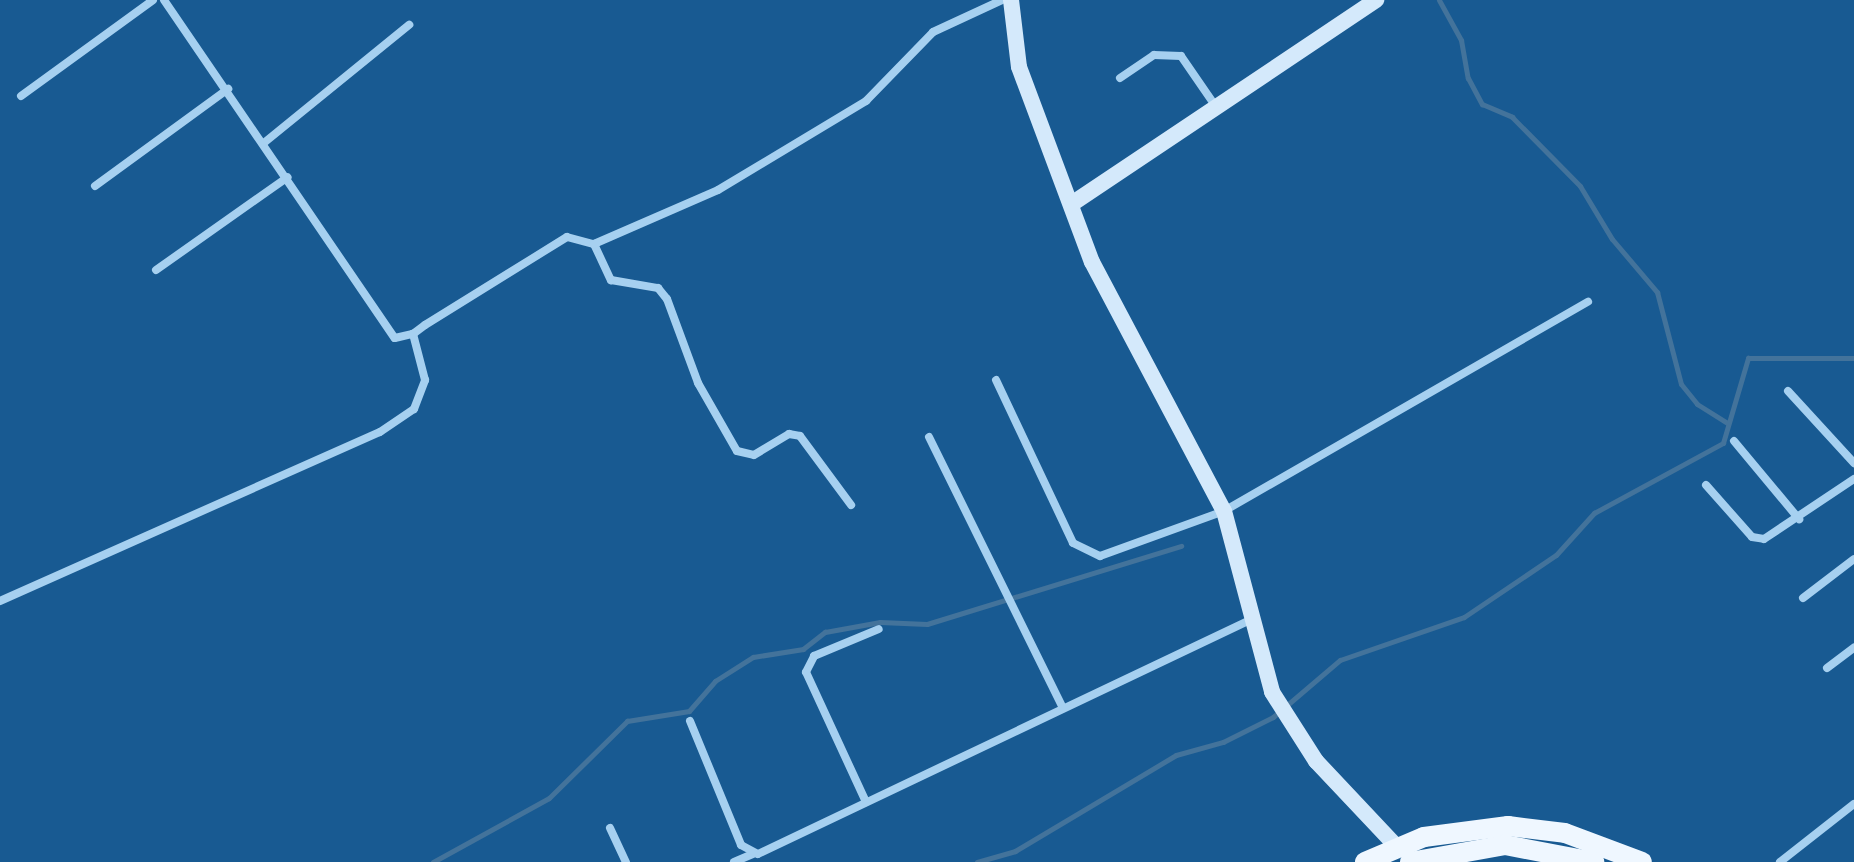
<!DOCTYPE html>
<html>
<head>
<meta charset="utf-8">
<style>
  body { margin:0 }
  #map { position:relative; width:1854px; height:862px; overflow:hidden; background:#185a92; font-family:Karla,sans-serif }
  div>[style] { position:absolute }
  .stream>* { height:5px; margin:-2.5px; padding:0 2.5px; transform-origin:2.5px; border-radius:2.5px; background:#43739b }
  .street>* { height:8px; margin:-4px; padding:0 4px; transform-origin:4px; border-radius:4px; background:#a6d0f0 }
  .secondary>* { height:16px; margin:-8px; padding:0 8px; transform-origin:8px; border-radius:8px; background:#d4e9fb }
  .primary>* { height:20px; margin:-10px; padding:0 10px; transform-origin:10px; border-radius:10px; background:#eff7ff }
  span { translate:-50% -50%; white-space:nowrap; text-align:center; line-height:1.15; -webkit-text-stroke:7px #185a92; paint-order:stroke }
</style>
</head>
<body>
<div id="map">
  <div class="stream">
    <div style="left:1439px;top:0;width:46px;rotate:61.2deg"></div>
    <div style="left:1461px;top:40px;width:39px;rotate:80deg"></div>
    <div style="left:1468px;top:78px;width:30px;rotate:62deg"></div>
    <div style="left:1482px;top:104px;width:33px;rotate:23deg"></div>
    <div style="left:1512px;top:117px;width:97px;rotate:45.4deg"></div>
    <div style="left:1580px;top:186px;width:62px;rotate:58.9deg"></div>
    <div style="left:1612px;top:239px;width:70px;rotate:49.7deg"></div>
    <div style="left:1657px;top:292px;width:95px;rotate:75.4deg"></div>
    <div style="left:1681px;top:384px;width:26px;rotate:51deg"></div>
    <div style="left:1697px;top:404px;width:36px;rotate:32deg"></div>
    <div style="left:433px;top:862px;width:132px;rotate:-28.9deg"></div>
    <div style="left:549px;top:798px;width:110px;rotate:-44.6deg"></div>
    <div style="left:627px;top:721px;width:63px;rotate:-9.2deg"></div>
    <div style="left:689px;top:711px;width:40px;rotate:-49deg"></div>
    <div style="left:715px;top:681px;width:45px;rotate:-32.3deg"></div>
    <div style="left:753px;top:657px;width:51px;rotate:-9.1deg"></div>
    <div style="left:803px;top:649px;width:28px;rotate:-38deg"></div>
    <div style="left:825px;top:632px;width:56px;rotate:-10.3deg"></div>
    <div style="left:880px;top:622px;width:47px;rotate:2.4deg"></div>
    <div style="left:927px;top:624px;width:266px;rotate:-17.1deg"></div>
    <div style="left:977px;top:862px;width:40px;rotate:-16deg"></div>
    <div style="left:1015px;top:851px;width:187px;rotate:-30.8deg"></div>
    <div style="left:1176px;top:755px;width:49px;rotate:-15.5deg"></div>
    <div style="left:1223px;top:742px;width:56px;rotate:-26.6deg"></div>
    <div style="left:1273px;top:717px;width:88px;rotate:-40.4deg"></div>
    <div style="left:1340px;top:660px;width:131px;rotate:-19.1deg"></div>
    <div style="left:1464px;top:617px;width:111px;rotate:-34deg"></div>
    <div style="left:1556px;top:555px;width:57px;rotate:-47.9deg"></div>
    <div style="left:1594px;top:513px;width:147px;rotate:-28.5deg"></div>
    <div style="left:1723px;top:443px;width:89px;rotate:-73.6deg"></div>
    <div style="left:1748px;top:358px;width:106px"></div>
  </div>
  <div class="street">
    <div style="left:164px;top:0;width:409px;rotate:55.7deg"></div>
    <div style="left:395px;top:338px;width:18px;rotate:-13deg"></div>
    <div style="left:1120px;top:78px;width:41px;rotate:-34.1deg"></div>
    <div style="left:1154px;top:55px;width:27px;rotate:2deg"></div>
    <div style="left:1181px;top:56px;width:62px;rotate:55.5deg"></div>
    <div style="left:21px;top:96px;width:163px;rotate:-36deg"></div>
    <div style="left:265px;top:142px;width:186px;rotate:-39.1deg"></div>
    <div style="left:95px;top:186px;width:165px;rotate:-36.1deg"></div>
    <div style="left:594px;top:244px;width:40px;rotate:65deg"></div>
    <div style="left:611px;top:280px;width:48px;rotate:9.7deg"></div>
    <div style="left:658px;top:288px;width:14px;rotate:51deg"></div>
    <div style="left:667px;top:299px;width:90px;rotate:69.7deg"></div>
    <div style="left:698px;top:383px;width:78px;rotate:60.2deg"></div>
    <div style="left:737px;top:451px;width:17px;rotate:13deg"></div>
    <div style="left:754px;top:455px;width:41px;rotate:-31deg"></div>
    <div style="left:789px;top:434px;width:11px;rotate:10deg"></div>
    <div style="left:800px;top:436px;width:86px;rotate:53.5deg"></div>
    <div style="left:156px;top:270px;width:161px;rotate:-35.2deg"></div>
    <div style="left:996px;top:380px;width:180px;rotate:64.7deg"></div>
    <div style="left:1073px;top:543px;width:30px;rotate:26deg"></div>
    <div style="left:1100px;top:556px;width:132px;rotate:-19.9deg"></div>
    <div style="left:1224px;top:511px;width:420px;rotate:-29.9deg"></div>
    <div style="left:1788px;top:391px;width:98px;rotate:47.5deg"></div>
    <div style="left:929px;top:437px;width:302px;rotate:63.7deg"></div>
    <div style="left:1734px;top:441px;width:102px;rotate:50.2deg"></div>
    <div style="left:1706px;top:485px;width:69px;rotate:48.5deg"></div>
    <div style="left:1752px;top:537px;width:12px;rotate:9deg"></div>
    <div style="left:1764px;top:539px;width:108px;rotate:-33.7deg"></div>
    <div style="left:1803px;top:598px;width:64px;rotate:-37.4deg"></div>
    <div style="left:0;top:601px;width:416px;rotate:-24deg"></div>
    <div style="left:380px;top:432px;width:41px;rotate:-34.1deg"></div>
    <div style="left:414px;top:409px;width:31px;rotate:-69deg"></div>
    <div style="left:425px;top:380px;width:48px;rotate:-104.6deg"></div>
    <div style="left:413px;top:334px;width:15px;rotate:-37deg"></div>
    <div style="left:425px;top:325px;width:167px;rotate:-31.8deg"></div>
    <div style="left:567px;top:237px;width:28px;rotate:15deg"></div>
    <div style="left:594px;top:244px;width:135px;rotate:-23.5deg"></div>
    <div style="left:718px;top:190px;width:173px;rotate:-31deg"></div>
    <div style="left:866px;top:101px;width:96px;rotate:-45.8deg"></div>
    <div style="left:933px;top:32px;width:76px;rotate:-24.9deg"></div>
    <div style="left:1827px;top:668px;width:34px;rotate:-37deg"></div>
    <div style="left:690px;top:721px;width:134px;rotate:67.6deg"></div>
    <div style="left:741px;top:845px;width:19px;rotate:28deg"></div>
    <div style="left:758px;top:854px;width:547px;rotate:-25.44deg"></div>
    <div style="left:866px;top:802px;width:143px;rotate:-114.8deg"></div>
    <div style="left:806px;top:672px;width:18px;rotate:-63deg"></div>
    <div style="left:814px;top:656px;width:70px;rotate:-22.6deg"></div>
    <div style="left:610px;top:828px;width:38px;rotate:65deg"></div>
    <div style="left:734px;top:862px;width:21px;rotate:-23deg"></div>
    <div style="left:1780px;top:862px;width:94px;rotate:-38.1deg"></div>
  </div>
  <div class="secondary">
    <div style="left:1011px;top:0;width:67px;rotate:83.2deg"></div>
    <div style="left:1019px;top:67px;width:208px;rotate:69.5deg"></div>
    <div style="left:1092px;top:262px;width:282px;rotate:62.1deg"></div>
    <div style="left:1224px;top:511px;width:187px;rotate:75.1deg"></div>
    <div style="left:1272px;top:692px;width:82px;rotate:57.5deg"></div>
    <div style="left:1316px;top:761px;width:118px;rotate:46.7deg"></div>
    <div style="left:1073px;top:203px;width:365px;rotate:-33.8deg"></div>
  </div>
  <div class="primary">
    <div style="left:1365px;top:862px;width:64px;rotate:-23deg"></div>
    <div style="left:1424px;top:837px;width:85px;rotate:-7.5deg"></div>
    <div style="left:1508px;top:826px;width:57px;rotate:7deg"></div>
    <div style="left:1565px;top:833px;width:82px;rotate:20.6deg"></div>
    <div style="left:1410px;top:862px;width:97px;rotate:-10.1deg"></div>
    <div style="left:1505px;top:845px;width:91px;rotate:10.8deg"></div>
  </div>
</div>
</body>
</html>
